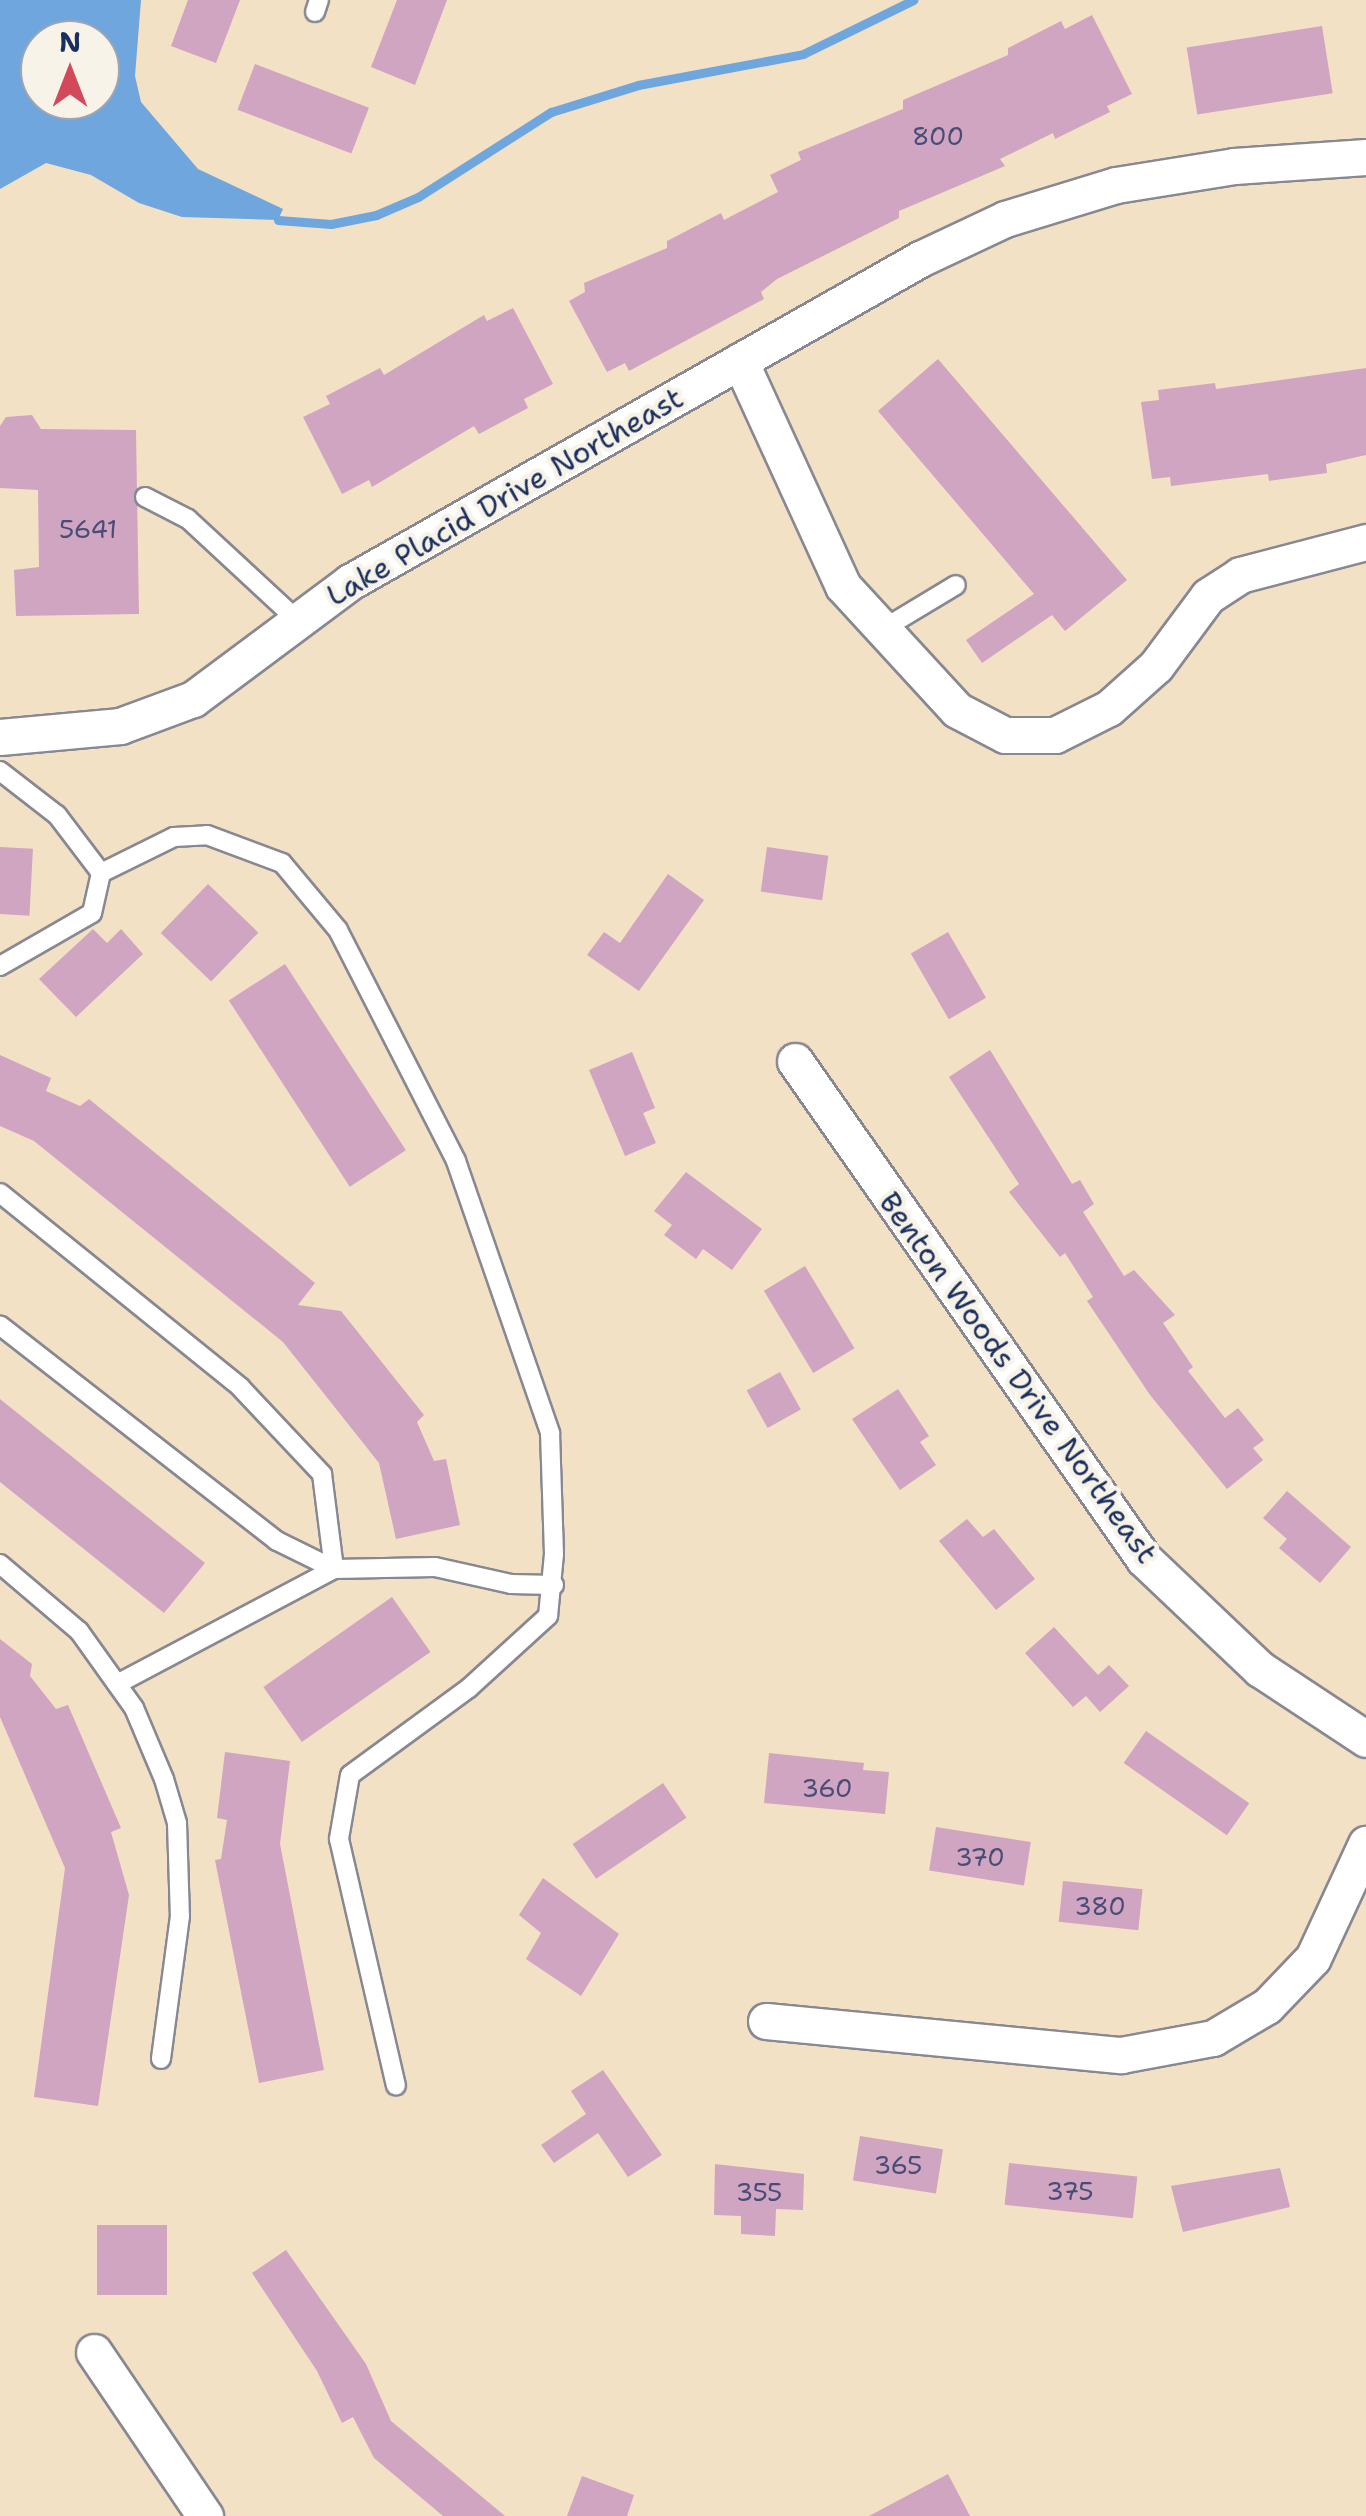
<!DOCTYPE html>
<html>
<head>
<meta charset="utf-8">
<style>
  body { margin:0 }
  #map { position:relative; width:1366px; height:2516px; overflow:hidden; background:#f3e1c6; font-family:"Shantell Sans",sans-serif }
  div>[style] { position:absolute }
  .water>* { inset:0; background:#6ea6dd }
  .stream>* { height:9px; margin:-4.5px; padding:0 4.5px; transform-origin:4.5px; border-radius:4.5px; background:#6ea6dd }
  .building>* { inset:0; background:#cfa5c1; transform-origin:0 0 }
  .roads { filter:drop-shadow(2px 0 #878892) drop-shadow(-2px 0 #878892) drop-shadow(0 2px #878892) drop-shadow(0 -2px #878892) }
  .lane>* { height:18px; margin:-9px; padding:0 9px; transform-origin:9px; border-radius:9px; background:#fff }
  .street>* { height:35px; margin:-17.5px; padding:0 17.5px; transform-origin:17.5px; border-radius:17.5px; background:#fff }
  span { translate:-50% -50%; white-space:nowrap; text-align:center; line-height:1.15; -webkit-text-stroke:9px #f7f3e8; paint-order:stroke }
  .number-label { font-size:25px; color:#484c77 }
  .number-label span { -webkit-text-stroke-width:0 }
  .street-label { font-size:30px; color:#1b2f5e }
  .north { position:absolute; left:20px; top:20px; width:100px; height:100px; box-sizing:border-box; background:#f7f3e8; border:2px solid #9fa5b1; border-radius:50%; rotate:0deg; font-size:28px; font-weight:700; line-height:40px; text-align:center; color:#1b2f5e }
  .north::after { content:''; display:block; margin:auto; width:35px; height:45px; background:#d1495b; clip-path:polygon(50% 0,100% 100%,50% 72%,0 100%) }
</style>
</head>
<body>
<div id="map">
  <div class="water">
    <div style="clip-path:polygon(evenodd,0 0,141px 0,135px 76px,141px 102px,198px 169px,283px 209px,278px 220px,182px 217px,139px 203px,91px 175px,46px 163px,0 189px,0 0,40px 40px,100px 40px,100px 100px,40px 100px,40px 40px)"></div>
  </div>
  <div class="stream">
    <div style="left:278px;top:220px;width:53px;rotate:4.3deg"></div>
    <div style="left:331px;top:224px;width:46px;rotate:-11.3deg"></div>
    <div style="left:376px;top:215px;width:46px;rotate:-23.2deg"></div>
    <div style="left:418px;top:197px;width:158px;rotate:-32.6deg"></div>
    <div style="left:551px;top:112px;width:91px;rotate:-17.2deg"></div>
    <div style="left:638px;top:85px;width:168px;rotate:-10.6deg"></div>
    <div style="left:803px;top:54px;width:123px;rotate:-26.1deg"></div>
  </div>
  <div class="building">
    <div style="clip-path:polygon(188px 0,240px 0,216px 63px,171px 46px)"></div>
    <div style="clip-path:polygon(397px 0,447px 0,415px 85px,371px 67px)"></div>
    <div style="clip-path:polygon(1092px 15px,1132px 94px,1107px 106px,1110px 112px,1055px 139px,1053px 133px,1000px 159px,1005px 166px,899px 211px,899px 218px,777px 279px,761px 292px,764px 299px,629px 371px,625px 363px,607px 372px,569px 301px,585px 292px,584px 283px,667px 248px,667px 241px,721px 213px,724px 220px,778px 192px,770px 175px,801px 160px,798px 152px,903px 109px,903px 100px,1008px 55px,1008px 48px,1061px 21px,1065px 29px)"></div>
    <div style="left:1322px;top:26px;width:68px;height:137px;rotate:81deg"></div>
    <div style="left:255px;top:64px;width:122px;height:49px;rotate:21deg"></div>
    <div style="clip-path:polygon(513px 308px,553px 384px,524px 399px,528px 408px,479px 434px,474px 426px,372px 487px,369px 480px,342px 494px,303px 417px,330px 404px,326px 396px,380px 368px,384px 375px,484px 315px,487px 321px)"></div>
    <div style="clip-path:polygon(938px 359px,1127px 580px,1065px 631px,1052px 615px,982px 663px,966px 640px,1034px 594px,878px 411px)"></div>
    <div style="clip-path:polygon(1366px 368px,1366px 455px,1326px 464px,1327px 473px,1269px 481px,1268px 474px,1171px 486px,1170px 477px,1152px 479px,1141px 402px,1159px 400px,1158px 390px,1215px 383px,1216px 389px)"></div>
    <div style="clip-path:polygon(32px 415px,41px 429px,136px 430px,139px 614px,16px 616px,14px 570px,39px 567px,38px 490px,0 488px,0 426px,6px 417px)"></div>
    <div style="left:0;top:847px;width:33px;height:67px;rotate:3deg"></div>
    <div style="left:767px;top:847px;width:62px;height:45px;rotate:8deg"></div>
    <div style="clip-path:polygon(668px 874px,704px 900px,639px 991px,587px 955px,604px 932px,620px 943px)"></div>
    <div style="left:208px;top:884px;width:70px;height:68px;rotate:44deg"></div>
    <div style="clip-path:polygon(93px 929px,107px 943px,121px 929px,143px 954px,76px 1017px,39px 979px)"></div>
    <div style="left:948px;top:932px;width:76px;height:43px;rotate:60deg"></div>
    <div style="left:285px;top:964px;width:222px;height:67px;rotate:57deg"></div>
    <div style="clip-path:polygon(990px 1050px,1072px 1184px,1080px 1180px,1094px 1204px,1083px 1212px,1124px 1276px,1134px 1270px,1175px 1315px,1163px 1323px,1193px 1367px,1188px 1371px,1225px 1418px,1238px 1408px,1264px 1440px,1253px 1448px,1263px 1460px,1227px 1489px,1150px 1395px,1087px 1301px,1093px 1297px,1065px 1253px,1060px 1257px,1009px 1192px,1019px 1184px,949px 1077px)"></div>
    <div style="clip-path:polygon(632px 1052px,655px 1108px,643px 1113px,656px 1143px,625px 1156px,589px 1070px)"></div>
    <div style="clip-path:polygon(0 1055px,51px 1078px,46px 1091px,80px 1106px,89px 1099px,315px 1283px,298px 1305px,341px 1311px,424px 1415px,417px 1422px,434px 1461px,446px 1459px,460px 1525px,396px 1539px,379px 1463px,283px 1342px,34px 1141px,0 1126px)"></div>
    <div style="clip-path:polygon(686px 1172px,762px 1229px,732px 1270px,703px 1249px,696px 1259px,664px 1235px,672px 1225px,654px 1211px)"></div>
    <div style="left:805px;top:1266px;width:96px;height:48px;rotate:59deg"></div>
    <div style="left:780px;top:1372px;width:43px;height:38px;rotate:61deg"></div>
    <div style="clip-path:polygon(898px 1389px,929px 1436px,920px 1442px,936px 1465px,900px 1490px,852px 1419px)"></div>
    <div style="clip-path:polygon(0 1399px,205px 1563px,164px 1613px,0 1482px)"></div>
    <div style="clip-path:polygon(1287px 1491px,1351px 1547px,1320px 1583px,1279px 1548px,1287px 1539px,1263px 1518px)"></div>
    <div style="clip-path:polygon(967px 1519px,983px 1537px,994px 1529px,1035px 1579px,996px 1610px,939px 1541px)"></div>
    <div style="left:392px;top:1597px;width:67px;height:157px;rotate:55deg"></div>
    <div style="clip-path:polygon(1054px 1627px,1098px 1675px,1109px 1665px,1129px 1686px,1100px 1712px,1086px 1696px,1073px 1707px,1025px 1653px)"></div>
    <div style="clip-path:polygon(0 1639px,32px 1664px,30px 1676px,56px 1709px,68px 1705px,121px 1828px,111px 1832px,129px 1895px,98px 2106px,34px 2097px,65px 1868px,0 1717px)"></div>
    <div style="left:1146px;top:1731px;width:126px;height:39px;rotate:35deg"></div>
    <div style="clip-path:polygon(225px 1752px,290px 1761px,280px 1844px,324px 2070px,259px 2083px,215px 1860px,221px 1859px,227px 1820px,217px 1818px)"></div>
    <div style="clip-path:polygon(769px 1753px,864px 1763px,863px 1770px,889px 1772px,885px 1814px,764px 1803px)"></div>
    <div style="left:663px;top:1783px;width:42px;height:109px;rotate:56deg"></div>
    <div style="left:936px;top:1827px;width:96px;height:44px;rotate:9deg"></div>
    <div style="clip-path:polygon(543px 1878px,619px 1934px,581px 1996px,526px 1959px,541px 1933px,519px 1915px)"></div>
    <div style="left:1063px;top:1881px;width:80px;height:41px;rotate:6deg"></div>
    <div style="clip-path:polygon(603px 2070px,662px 2155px,628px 2177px,598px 2133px,554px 2163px,541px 2145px,586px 2114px,571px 2091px)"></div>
    <div style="left:860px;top:2136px;width:84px;height:45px;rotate:9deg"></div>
    <div style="left:1009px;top:2163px;width:129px;height:42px;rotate:6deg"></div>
    <div style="clip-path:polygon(715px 2164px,804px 2174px,803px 2210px,776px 2209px,775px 2236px,741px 2234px,741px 2216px,714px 2215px)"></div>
    <div style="clip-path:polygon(1280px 2168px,1290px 2207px,1183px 2232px,1171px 2186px)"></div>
    <div style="left:97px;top:2225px;width:70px;height:70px"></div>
    <div style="clip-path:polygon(286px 2250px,366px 2364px,391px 2421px,505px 2516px,443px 2516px,374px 2458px,353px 2417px,342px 2423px,317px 2371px,252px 2273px)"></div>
    <div style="clip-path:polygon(948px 2474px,970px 2516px,869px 2516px)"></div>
    <div style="clip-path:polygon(582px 2476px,634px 2495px,627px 2516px,567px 2516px)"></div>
  </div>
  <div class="roads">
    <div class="lane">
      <div style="left:315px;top:12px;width:13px;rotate:-72deg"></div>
      <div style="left:145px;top:497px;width:48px;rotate:27.1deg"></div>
      <div style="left:188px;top:519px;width:150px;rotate:42.8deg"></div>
      <div style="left:883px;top:629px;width:85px;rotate:-31.1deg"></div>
      <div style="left:0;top:771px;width:72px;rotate:37.7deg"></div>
      <div style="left:57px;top:815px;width:73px;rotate:52.8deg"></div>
      <div style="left:101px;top:873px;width:81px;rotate:-26.3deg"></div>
      <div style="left:174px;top:837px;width:33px;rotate:-3deg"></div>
      <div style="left:207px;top:835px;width:80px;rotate:20.5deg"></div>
      <div style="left:282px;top:863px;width:87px;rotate:50.1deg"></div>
      <div style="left:338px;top:930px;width:259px;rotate:62.9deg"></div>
      <div style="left:456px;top:1161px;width:288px;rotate:70.9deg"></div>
      <div style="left:550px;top:1433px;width:121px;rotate:88.1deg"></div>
      <div style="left:554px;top:1554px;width:62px;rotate:95.5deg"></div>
      <div style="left:548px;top:1616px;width:107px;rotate:137.7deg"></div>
      <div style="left:469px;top:1688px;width:147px;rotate:143.8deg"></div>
      <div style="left:350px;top:1775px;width:65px;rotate:99.8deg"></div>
      <div style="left:339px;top:1839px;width:253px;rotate:77deg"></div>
      <div style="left:0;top:966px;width:106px;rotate:-29.9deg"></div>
      <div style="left:92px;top:913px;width:41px;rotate:-77.3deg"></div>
      <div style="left:0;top:1193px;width:309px;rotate:38.9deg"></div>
      <div style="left:240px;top:1387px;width:120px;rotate:46.7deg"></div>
      <div style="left:322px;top:1474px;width:96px;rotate:82.8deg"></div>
      <div style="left:334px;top:1569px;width:64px;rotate:-153.8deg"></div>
      <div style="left:277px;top:1541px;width:351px;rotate:-142.1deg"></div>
      <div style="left:0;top:1564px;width:104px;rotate:40.3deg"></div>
      <div style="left:79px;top:1631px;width:95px;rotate:54.5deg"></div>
      <div style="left:134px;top:1708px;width:77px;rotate:67.1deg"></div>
      <div style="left:164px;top:1779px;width:46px;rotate:73.5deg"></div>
      <div style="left:177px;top:1823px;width:93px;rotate:88.2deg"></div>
      <div style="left:180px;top:1916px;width:144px;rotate:97.6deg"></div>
      <div style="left:117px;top:1684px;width:246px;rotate:-27.9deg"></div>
      <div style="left:334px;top:1569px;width:101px;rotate:-1.1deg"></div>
      <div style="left:435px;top:1567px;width:78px;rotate:12.6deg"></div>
      <div style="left:511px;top:1584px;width:43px;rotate:1.3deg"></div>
    </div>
    <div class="street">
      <div style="left:740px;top:361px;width:247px;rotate:65.4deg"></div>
      <div style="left:843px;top:586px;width:168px;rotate:47.4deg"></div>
      <div style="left:957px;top:710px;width:54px;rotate:27.5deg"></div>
      <div style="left:1005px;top:735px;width:50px"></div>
      <div style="left:1055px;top:735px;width:60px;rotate:-26.6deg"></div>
      <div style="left:1109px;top:708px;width:63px;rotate:-41.8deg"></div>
      <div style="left:1156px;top:666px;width:87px;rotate:-53.4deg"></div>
      <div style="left:1208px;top:596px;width:38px;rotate:-33deg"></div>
      <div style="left:1240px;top:575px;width:130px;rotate:-14.7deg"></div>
      <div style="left:0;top:737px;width:121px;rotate:-5.2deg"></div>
      <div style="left:120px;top:726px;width:78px;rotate:-20.3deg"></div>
      <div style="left:193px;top:699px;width:196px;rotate:-36.7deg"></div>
      <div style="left:350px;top:582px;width:655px;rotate:-29.54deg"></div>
      <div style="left:920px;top:259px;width:94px;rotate:-25.2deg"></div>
      <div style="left:1005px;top:219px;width:116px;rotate:-17deg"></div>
      <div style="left:1116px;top:185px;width:120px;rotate:-9.1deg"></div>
      <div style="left:1234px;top:166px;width:132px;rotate:-3.9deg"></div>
      <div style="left:795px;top:1061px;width:608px;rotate:54.98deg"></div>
      <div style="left:1144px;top:1559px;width:160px;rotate:43.5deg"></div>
      <div style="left:1260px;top:1669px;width:127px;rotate:33.4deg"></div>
      <div style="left:766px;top:2021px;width:357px;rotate:5.5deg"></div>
      <div style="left:1121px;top:2055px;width:94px;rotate:-10.5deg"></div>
      <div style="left:1213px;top:2038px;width:63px;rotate:-30.7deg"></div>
      <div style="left:1267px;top:2006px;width:66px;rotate:-46.2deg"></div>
      <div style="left:1313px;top:1958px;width:126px;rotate:-65.1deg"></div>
      <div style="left:94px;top:2352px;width:198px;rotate:55.9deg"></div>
    </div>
  </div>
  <div class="number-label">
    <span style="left:938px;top:136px">800</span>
    <span style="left:88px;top:529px">5641</span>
    <span style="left:827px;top:1788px">360</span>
    <span style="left:980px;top:1857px">370</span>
    <span style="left:1100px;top:1906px">380</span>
    <span style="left:898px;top:2165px">365</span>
    <span style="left:1070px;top:2191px">375</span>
    <span style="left:759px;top:2192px">355</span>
  </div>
  <div class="street-label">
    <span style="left:505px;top:497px;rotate:-30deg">Lake Placid Drive Northeast</span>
    <span style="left:1018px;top:1378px;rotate:54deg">Benton Woods Drive Northeast</span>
  </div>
  <div class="north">N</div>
</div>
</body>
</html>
